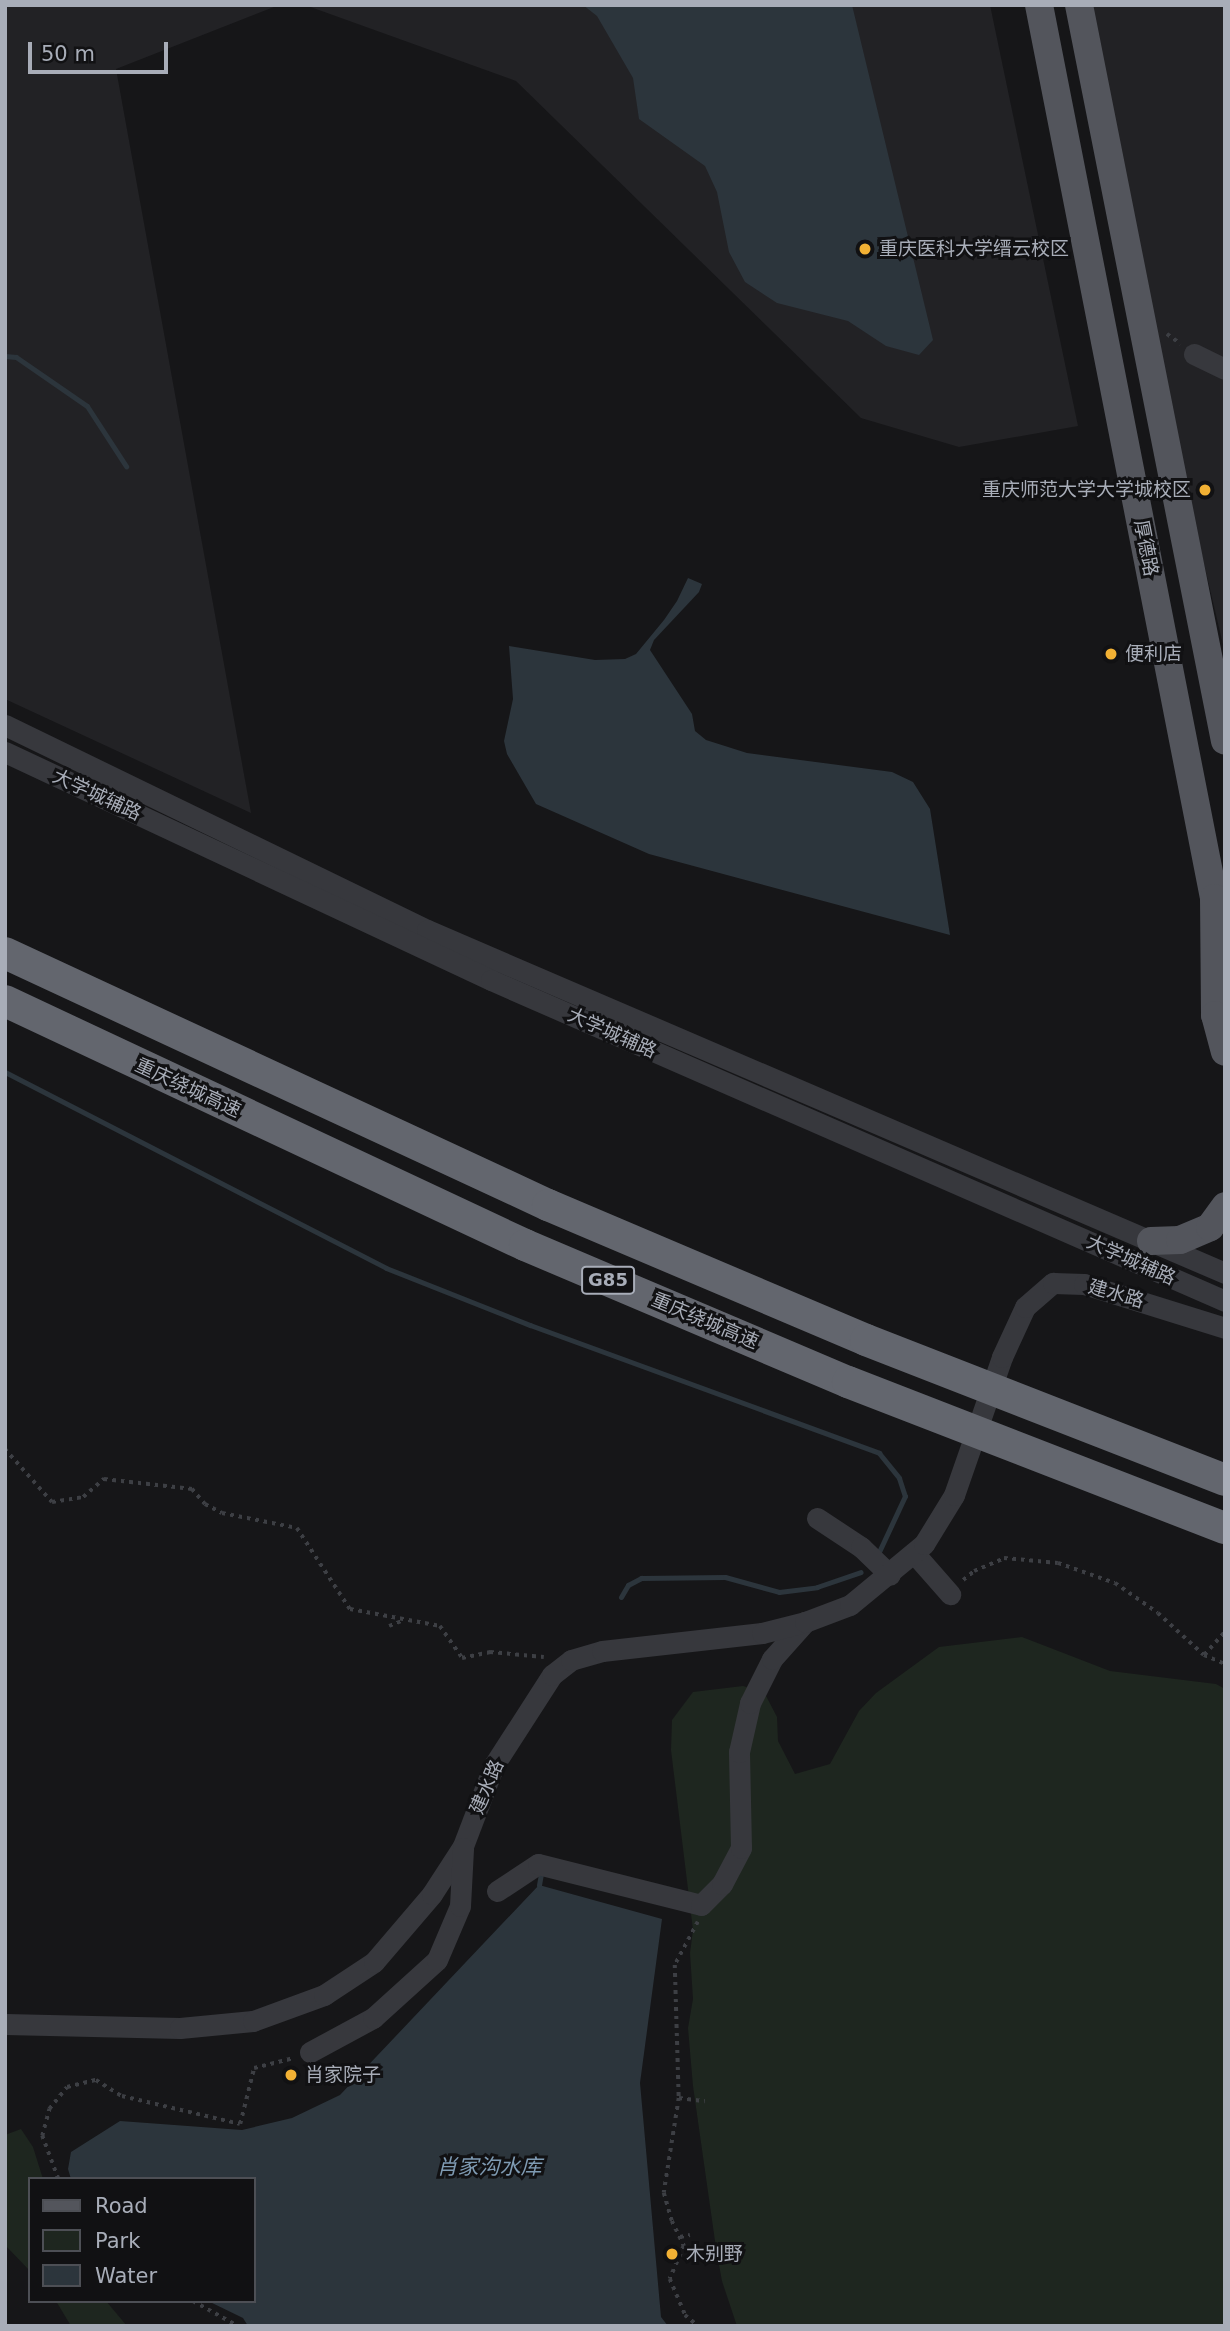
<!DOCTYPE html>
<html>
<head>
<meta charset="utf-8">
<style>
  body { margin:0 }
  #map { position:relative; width:1230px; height:2331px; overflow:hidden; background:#161618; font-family:"DejaVu Sans","Noto Sans SC",sans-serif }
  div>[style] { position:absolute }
  .built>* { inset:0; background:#222225 }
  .green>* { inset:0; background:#1e261f }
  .water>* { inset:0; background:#2c353c }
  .stream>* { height:5px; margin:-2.5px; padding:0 2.5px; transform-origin:2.5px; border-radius:2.5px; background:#2c353c }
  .path>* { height:3.5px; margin-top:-1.75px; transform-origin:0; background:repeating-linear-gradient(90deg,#3d3f44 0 3.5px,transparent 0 8.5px) }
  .minor>* { height:21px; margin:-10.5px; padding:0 10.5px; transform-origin:10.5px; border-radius:10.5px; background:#37383d }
  .major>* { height:28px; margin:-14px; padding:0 14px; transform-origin:14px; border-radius:14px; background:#53555c }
  .highway>* { height:32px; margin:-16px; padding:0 16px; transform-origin:16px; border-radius:16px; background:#63666e }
  .dots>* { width:19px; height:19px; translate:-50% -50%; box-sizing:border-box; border:4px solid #111113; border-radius:50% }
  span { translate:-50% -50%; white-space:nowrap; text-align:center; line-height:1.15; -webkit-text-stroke:6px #111113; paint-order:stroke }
  .shield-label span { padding:2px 5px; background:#111113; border:2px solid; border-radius:5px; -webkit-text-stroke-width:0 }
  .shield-label { font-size:18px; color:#a8adb8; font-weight:700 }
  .poi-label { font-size:19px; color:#a8adb8 }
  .left { translate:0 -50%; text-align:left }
  .right { translate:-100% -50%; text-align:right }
  .street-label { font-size:19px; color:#a8adb8 }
  .water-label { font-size:21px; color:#7f9bb3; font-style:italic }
  .frame { position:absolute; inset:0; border:7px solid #a8adb8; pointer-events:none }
  .legend { position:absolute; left:28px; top:2177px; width:228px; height:126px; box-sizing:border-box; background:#111113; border:2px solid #4d4f55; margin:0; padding:9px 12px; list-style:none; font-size:21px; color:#a8adb8 }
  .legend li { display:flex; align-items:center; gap:14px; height:35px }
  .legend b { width:35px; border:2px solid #4d4f55 }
  .scale { position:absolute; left:28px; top:42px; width:140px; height:32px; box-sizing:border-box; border:4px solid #a8adb8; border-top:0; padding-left:9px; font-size:21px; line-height:24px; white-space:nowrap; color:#a8adb8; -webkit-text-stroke:5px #111113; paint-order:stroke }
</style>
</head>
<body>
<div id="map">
  <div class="built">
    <div style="clip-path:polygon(5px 5px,279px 5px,116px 69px,251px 813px,5px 699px)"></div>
    <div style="clip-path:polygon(305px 5px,990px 5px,1078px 426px,959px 447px,861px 418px,516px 81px)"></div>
    <div style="clip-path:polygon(1089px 5px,1225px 5px,1225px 653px,1148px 326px)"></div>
  </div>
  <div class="green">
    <div style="clip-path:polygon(1022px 1637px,1110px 1671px,1216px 1684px,1225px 1689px,1225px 2326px,737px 2326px,722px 2281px,716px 2248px,693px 2086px,688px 2028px,693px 1999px,690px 1953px,693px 1930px,671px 1750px,672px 1720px,693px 1692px,743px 1686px,764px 1692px,777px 1717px,778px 1741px,795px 1774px,830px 1764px,859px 1711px,876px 1693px,939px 1647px)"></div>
    <div style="clip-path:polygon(21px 2129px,33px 2147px,43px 2179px,30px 2179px,30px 2271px,5px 2245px,5px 2135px)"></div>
    <div style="clip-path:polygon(56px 2301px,106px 2301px,127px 2326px,71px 2326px)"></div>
  </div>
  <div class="water">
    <div style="clip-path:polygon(583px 5px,852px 5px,933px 340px,919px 355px,886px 346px,848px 321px,777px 303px,745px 282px,729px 252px,717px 192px,705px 166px,639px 119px,633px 78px,597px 16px)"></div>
    <div style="clip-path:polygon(688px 578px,702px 584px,699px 592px,654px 640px,650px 650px,692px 714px,695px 731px,706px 740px,747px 753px,892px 772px,913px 782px,930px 809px,950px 935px,649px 854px,536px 804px,507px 754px,504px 741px,513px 699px,509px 646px,595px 660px,625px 659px,636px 654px,664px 620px,677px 601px)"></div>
    <div style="clip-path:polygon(539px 1885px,662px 1919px,640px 2083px,661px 2317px,668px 2326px,248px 2326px,243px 2318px,208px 2301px,254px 2301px,254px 2179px,71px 2179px,68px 2169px,71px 2152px,120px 2121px,242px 2130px,292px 2118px,340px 2095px)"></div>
  </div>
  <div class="stream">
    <div style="left:5px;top:356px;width:11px;rotate:5deg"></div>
    <div style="left:16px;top:357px;width:86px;rotate:34.6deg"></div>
    <div style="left:87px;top:406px;width:72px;rotate:57deg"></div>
    <div style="left:5px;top:1072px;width:428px;rotate:27.2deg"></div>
    <div style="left:386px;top:1268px;width:155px;rotate:21.6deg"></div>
    <div style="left:530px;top:1325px;width:372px;rotate:20.1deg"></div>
    <div style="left:879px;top:1453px;width:32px;rotate:51deg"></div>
    <div style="left:899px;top:1478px;width:19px;rotate:72deg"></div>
    <div style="left:905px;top:1496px;width:64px;rotate:115deg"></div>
    <div style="left:621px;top:1597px;width:14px;rotate:-60deg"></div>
    <div style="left:628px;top:1585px;width:15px;rotate:-28deg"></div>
    <div style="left:641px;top:1578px;width:84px;rotate:-0.7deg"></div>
    <div style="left:725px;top:1577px;width:56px;rotate:15.5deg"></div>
    <div style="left:779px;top:1592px;width:38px;rotate:-7deg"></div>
    <div style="left:817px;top:1587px;width:46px;rotate:-18.8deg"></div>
    <div style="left:539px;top:1885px;width:11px;rotate:-80deg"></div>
  </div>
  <div class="path">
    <div style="left:1167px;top:334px;width:17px;rotate:36deg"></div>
    <div style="left:5px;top:1449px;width:71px;rotate:48.4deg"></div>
    <div style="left:52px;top:1502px;width:31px;rotate:-9deg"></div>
    <div style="left:83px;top:1497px;width:28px;rotate:-41deg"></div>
    <div style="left:104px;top:1479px;width:89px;rotate:6.5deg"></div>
    <div style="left:192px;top:1489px;width:20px;rotate:49deg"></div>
    <div style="left:205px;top:1504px;width:19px;rotate:28deg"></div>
    <div style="left:222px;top:1513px;width:76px;rotate:11.3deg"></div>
    <div style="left:297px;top:1528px;width:97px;rotate:56.8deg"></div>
    <div style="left:350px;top:1609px;width:92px;rotate:10.7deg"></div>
    <div style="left:440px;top:1626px;width:39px;rotate:55deg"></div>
    <div style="left:462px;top:1658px;width:29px;rotate:-12deg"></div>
    <div style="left:490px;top:1652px;width:54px;rotate:5.3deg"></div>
    <div style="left:963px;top:1580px;width:14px;rotate:-39deg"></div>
    <div style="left:974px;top:1571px;width:33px;rotate:-23deg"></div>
    <div style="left:1004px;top:1558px;width:54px;rotate:5.3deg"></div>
    <div style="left:1058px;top:1563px;width:60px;rotate:19.3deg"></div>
    <div style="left:1115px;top:1583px;width:52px;rotate:34.9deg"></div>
    <div style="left:1158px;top:1613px;width:62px;rotate:42.4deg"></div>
    <div style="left:1204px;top:1655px;width:23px;rotate:23deg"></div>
    <div style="left:389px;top:1626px;width:16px;rotate:-22deg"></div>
    <div style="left:1204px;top:1655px;width:31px;rotate:-48deg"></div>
    <div style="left:698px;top:1922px;width:49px;rotate:118.1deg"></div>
    <div style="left:675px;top:1965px;width:133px;rotate:88.3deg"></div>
    <div style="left:679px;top:2098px;width:96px;rotate:99deg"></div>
    <div style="left:664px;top:2193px;width:29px;rotate:74deg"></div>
    <div style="left:672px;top:2221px;width:28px;rotate:64deg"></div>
    <div style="left:684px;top:2246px;width:36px;rotate:113deg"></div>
    <div style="left:670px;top:2279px;width:39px;rotate:67deg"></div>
    <div style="left:685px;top:2315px;width:17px;rotate:40deg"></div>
    <div style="left:679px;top:2098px;width:26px;rotate:7deg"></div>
    <div style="left:58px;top:2179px;width:46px;rotate:-110.4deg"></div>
    <div style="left:42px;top:2136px;width:28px;rotate:-75deg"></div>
    <div style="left:49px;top:2109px;width:28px;rotate:-51deg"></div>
    <div style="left:67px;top:2087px;width:30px;rotate:-14deg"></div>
    <div style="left:96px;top:2080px;width:31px;rotate:32deg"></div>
    <div style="left:122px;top:2096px;width:121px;rotate:13.3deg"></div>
    <div style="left:240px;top:2124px;width:58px;rotate:-76deg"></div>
    <div style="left:254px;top:2068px;width:38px;rotate:-14deg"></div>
    <div style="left:680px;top:2237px;width:10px;rotate:-11deg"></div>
    <div style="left:193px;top:2301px;width:51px;rotate:29.1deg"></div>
  </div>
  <div class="minor">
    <div style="left:1194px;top:354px;width:34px;rotate:26deg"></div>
    <div style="left:5px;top:725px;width:469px;rotate:25.9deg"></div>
    <div style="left:427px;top:930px;width:869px;rotate:23.26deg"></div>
    <div style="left:5px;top:752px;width:537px;rotate:25.13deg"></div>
    <div style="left:491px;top:980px;width:801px;rotate:23.62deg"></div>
    <div style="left:817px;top:1518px;width:53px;rotate:33.4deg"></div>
    <div style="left:861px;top:1547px;width:40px;rotate:44deg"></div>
    <div style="left:914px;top:1553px;width:55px;rotate:48.7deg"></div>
    <div style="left:497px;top:1891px;width:49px;rotate:-33.4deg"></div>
    <div style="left:538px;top:1864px;width:168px;rotate:14.1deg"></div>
    <div style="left:701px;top:1905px;width:30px;rotate:-45deg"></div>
    <div style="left:722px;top:1884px;width:41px;rotate:-62.2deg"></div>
    <div style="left:741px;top:1848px;width:96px;rotate:-91.2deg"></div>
    <div style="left:739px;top:1752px;width:50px;rotate:-77.3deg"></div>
    <div style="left:750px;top:1703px;width:49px;rotate:-63.4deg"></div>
    <div style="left:772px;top:1659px;width:50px;rotate:-48.3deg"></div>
    <div style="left:5px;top:2024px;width:175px;rotate:1.3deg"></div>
    <div style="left:180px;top:2028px;width:73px;rotate:-5.5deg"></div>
    <div style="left:253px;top:2021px;width:76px;rotate:-20.1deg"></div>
    <div style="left:324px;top:1995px;width:60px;rotate:-33.4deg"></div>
    <div style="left:374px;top:1962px;width:89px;rotate:-49.5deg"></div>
    <div style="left:432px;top:1894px;width:57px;rotate:-57.1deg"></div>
    <div style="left:463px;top:1846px;width:87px;rotate:-69.1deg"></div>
    <div style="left:494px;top:1765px;width:107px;rotate:-57.2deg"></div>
    <div style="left:552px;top:1675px;width:24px;rotate:-38deg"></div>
    <div style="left:571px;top:1660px;width:32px;rotate:-16deg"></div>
    <div style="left:602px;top:1651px;width:161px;rotate:-6.4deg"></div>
    <div style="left:762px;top:1633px;width:44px;rotate:-14.3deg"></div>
    <div style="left:805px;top:1622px;width:48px;rotate:-20.7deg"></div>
    <div style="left:850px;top:1605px;width:96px;rotate:-39.5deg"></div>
    <div style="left:924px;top:1544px;width:57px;rotate:-58.5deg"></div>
    <div style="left:954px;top:1495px;width:146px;rotate:-70.8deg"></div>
    <div style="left:1002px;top:1357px;width:55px;rotate:-65.3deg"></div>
    <div style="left:1025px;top:1307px;width:37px;rotate:-41deg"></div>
    <div style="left:1053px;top:1283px;width:31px;rotate:2deg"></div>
    <div style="left:1084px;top:1284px;width:148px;rotate:17.3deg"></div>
    <div style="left:310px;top:2052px;width:72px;rotate:-28.4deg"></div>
    <div style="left:373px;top:2018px;width:86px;rotate:-42.2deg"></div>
    <div style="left:437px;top:1960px;width:59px;rotate:-66.9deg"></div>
    <div style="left:460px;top:1906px;width:58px;rotate:-87deg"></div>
  </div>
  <div class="major">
    <div style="left:1039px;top:5px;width:910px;rotate:78.91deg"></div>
    <div style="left:1214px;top:898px;width:117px;rotate:89.5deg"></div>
    <div style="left:1215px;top:1015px;width:38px;rotate:75deg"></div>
    <div style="left:1079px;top:5px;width:750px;rotate:78.78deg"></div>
    <div style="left:1151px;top:1241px;width:29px;rotate:-2deg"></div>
    <div style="left:1180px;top:1240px;width:33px;rotate:-23deg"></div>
    <div style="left:1210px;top:1227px;width:26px;rotate:-54deg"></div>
  </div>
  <div class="highway">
    <div style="left:5px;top:953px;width:599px;rotate:24.9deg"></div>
    <div style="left:548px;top:1205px;width:345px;rotate:23deg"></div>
    <div style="left:866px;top:1340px;width:385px;rotate:21.3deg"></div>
    <div style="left:5px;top:1001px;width:574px;rotate:25.14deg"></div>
    <div style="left:525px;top:1245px;width:351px;rotate:23deg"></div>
    <div style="left:848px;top:1382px;width:404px;rotate:21.2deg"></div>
  </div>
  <div class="dots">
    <div style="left:865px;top:249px;background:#f2b134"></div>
    <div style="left:1205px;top:490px;background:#f2b134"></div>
    <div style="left:1111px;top:654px;background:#f2b134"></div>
    <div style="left:291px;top:2075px;background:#f2b134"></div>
    <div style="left:672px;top:2254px;background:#f2b134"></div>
  </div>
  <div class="shield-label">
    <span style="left:608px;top:1280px">G85</span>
  </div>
  <div class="poi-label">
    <span class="left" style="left:879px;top:249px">重庆医科大学缙云校区</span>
    <span class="right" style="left:1191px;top:490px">重庆师范大学大学城校区</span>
    <span class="left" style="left:1125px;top:654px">便利店</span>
    <span class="left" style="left:305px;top:2075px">肖家院子</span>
    <span class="left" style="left:686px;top:2254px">木别野</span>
  </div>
  <div class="street-label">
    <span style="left:1146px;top:548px;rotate:79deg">厚德路</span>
    <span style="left:97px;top:795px;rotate:25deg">大学城辅路</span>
    <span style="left:612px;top:1033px;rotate:24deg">大学城辅路</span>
    <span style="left:188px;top:1088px;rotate:25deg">重庆绕城高速</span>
    <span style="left:1131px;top:1260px;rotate:24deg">大学城辅路</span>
    <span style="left:1116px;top:1294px;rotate:16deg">建水路</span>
    <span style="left:705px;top:1321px;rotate:23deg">重庆绕城高速</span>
    <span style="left:487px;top:1787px;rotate:-67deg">建水路</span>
  </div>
  <div class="water-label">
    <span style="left:489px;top:2167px">肖家沟水库</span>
  </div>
  <div class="frame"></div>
  <ul class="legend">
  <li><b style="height:9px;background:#53555c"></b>Road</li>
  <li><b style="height:19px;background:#1e261f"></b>Park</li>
  <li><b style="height:19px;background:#2c353c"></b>Water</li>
  </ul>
  <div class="scale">50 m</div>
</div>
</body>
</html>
